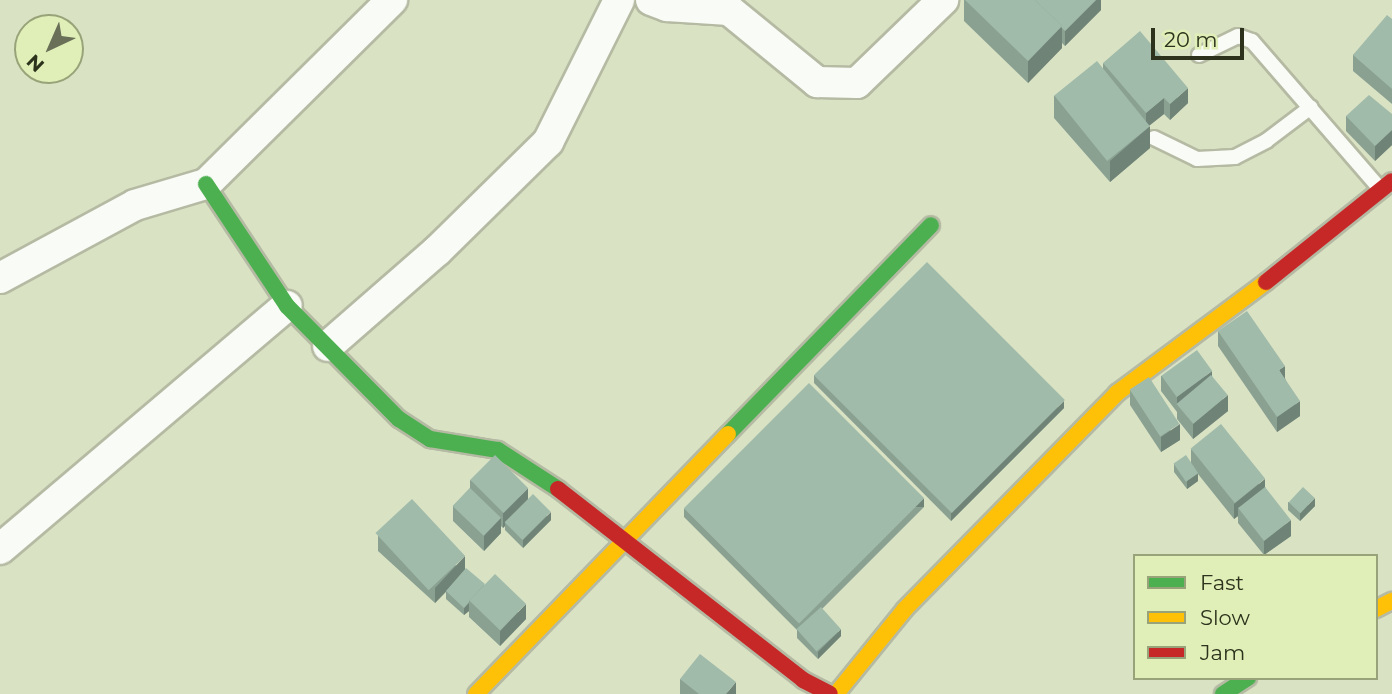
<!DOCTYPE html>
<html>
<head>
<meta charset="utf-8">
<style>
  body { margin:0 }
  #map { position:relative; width:1392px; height:694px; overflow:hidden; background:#dae2c4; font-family:Montserrat,sans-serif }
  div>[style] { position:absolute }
  .roads { filter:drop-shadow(2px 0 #b5baa3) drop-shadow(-2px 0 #b5baa3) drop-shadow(0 2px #b5baa3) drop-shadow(0 -2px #b5baa3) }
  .lane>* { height:14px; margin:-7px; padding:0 7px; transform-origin:7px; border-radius:7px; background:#f9fbf6 }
  .street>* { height:30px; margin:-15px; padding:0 15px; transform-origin:15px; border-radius:15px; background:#f9fbf6 }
  .fast>* { height:16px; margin:-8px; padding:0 8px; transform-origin:8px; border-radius:8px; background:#4caf50 }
  .slow>* { height:16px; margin:-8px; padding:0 8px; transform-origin:8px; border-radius:8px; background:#ffc107 }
  .jam>* { height:16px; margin:-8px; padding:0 8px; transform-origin:8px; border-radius:8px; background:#c62828 }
  .wall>* { inset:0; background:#8aa192 }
  .shaded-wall>* { inset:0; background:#708377; transform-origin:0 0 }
  .building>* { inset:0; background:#a0bbaa; transform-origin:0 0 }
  span { translate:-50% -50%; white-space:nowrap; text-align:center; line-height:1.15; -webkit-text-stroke:7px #e0efb7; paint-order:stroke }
  .legend { position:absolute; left:1133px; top:554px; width:245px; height:126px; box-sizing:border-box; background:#e0efb7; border:2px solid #98a379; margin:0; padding:9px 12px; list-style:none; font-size:21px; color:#2c321c }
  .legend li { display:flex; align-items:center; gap:14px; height:35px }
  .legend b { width:35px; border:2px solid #98a379 }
  .north { position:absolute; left:14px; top:14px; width:70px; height:70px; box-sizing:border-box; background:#e0efb7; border:2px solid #98a379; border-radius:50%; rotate:224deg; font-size:19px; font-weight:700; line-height:28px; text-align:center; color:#2c321c }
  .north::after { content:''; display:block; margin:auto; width:24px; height:32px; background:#697057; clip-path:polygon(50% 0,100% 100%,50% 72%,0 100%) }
  .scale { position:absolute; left:1151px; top:28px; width:93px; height:32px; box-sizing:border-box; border:4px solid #2c321c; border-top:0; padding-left:9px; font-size:21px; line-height:24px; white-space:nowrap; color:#2c321c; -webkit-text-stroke:5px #e0efb7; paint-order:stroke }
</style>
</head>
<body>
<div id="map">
  <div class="roads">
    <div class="lane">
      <div style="left:1199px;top:55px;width:43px;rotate:-26deg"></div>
      <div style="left:1238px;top:36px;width:15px;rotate:20deg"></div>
      <div style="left:1252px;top:41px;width:196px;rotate:49.1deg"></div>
      <div style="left:1154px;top:138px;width:48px;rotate:26deg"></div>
      <div style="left:1197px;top:159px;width:38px;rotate:-3deg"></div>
      <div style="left:1235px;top:157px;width:35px;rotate:-27deg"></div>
      <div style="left:1266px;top:141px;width:56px;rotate:-37.1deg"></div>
    </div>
    <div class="street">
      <div style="left:651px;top:0;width:17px;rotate:21deg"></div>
      <div style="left:667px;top:6px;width:62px;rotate:3.7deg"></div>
      <div style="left:729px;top:10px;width:114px;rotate:39.3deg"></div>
      <div style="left:817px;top:82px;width:40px;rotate:1.4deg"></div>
      <div style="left:857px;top:83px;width:120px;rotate:-44deg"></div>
      <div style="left:0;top:278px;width:153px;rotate:-28.4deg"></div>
      <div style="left:135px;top:205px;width:74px;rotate:-16.5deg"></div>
      <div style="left:206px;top:184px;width:262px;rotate:-44.7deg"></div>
      <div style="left:328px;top:346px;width:145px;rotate:-41.1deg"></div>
      <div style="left:437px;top:251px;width:156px;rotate:-44.5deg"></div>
      <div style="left:548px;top:142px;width:159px;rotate:-63.4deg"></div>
      <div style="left:0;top:549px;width:376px;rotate:-40.3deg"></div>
    </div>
    <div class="fast">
      <div style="left:206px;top:184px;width:146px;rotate:56.4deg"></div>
      <div style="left:287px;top:306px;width:159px;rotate:45.3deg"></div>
      <div style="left:399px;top:419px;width:37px;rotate:33deg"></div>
      <div style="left:430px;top:439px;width:69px;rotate:9.2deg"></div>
      <div style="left:498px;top:450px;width:72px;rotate:33deg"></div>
      <div style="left:728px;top:434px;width:291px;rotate:-45.8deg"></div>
      <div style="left:1223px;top:694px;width:30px;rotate:-33deg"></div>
    </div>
    <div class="slow">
      <div style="left:1376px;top:609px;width:18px;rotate:-27deg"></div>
      <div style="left:476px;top:694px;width:362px;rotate:-45.9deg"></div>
      <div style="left:836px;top:694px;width:109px;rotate:-50.9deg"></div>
      <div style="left:905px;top:609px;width:303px;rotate:-45.5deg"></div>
      <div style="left:1117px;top:393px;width:186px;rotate:-36.7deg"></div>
    </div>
    <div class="jam">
      <div style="left:1266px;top:282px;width:161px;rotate:-38.7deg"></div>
      <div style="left:558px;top:489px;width:311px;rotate:37.9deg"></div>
      <div style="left:803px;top:680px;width:30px;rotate:27deg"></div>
    </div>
  </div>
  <div class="wall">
    <div style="clip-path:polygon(964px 0,1101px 0,1101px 10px,1065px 46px,1062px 43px,1062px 48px,1028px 83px,964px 21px)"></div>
    <div style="clip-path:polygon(1392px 19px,1392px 104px,1353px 71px,1353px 55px)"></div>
    <div style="clip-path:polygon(1103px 63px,1188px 103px,1170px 120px,1164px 114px,1149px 126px,1150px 148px,1110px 182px,1054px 118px,1054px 96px,1103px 69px)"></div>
    <div style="clip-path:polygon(1392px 114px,1392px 145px,1375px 161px,1346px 131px,1346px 116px)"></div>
    <div style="clip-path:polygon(1218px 331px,1285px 378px,1300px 416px,1277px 432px,1218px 346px)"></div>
    <div style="clip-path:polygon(814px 375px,1064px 408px,951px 521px,814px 383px)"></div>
    <div style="clip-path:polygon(1161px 376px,1212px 376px,1228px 411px,1193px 439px,1177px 419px,1177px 412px,1161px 391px)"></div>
    <div style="clip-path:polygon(1130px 390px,1180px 440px,1161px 452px,1130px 405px)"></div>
    <div style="clip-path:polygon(1191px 449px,1265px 487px,1291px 536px,1264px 555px,1238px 523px,1238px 516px,1234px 519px,1198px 474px,1198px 481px,1187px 489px,1174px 472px,1174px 464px,1191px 463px)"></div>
    <div style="clip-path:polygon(470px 480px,528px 499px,551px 520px,523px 548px,505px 530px,505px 526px,503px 528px,501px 526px,501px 533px,484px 551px,453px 521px,453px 506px,470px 488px)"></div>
    <div style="clip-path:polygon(1288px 502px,1315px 506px,1300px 521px,1288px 510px)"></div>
    <div style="clip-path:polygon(924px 507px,822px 609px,841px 636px,818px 659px,797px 638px,797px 630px,684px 517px,684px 509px)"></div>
    <div style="clip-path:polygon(378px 535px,465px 569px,526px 619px,500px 646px,469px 617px,469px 611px,464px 615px,446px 599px,446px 592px,435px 603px,378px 551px)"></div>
    <div style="clip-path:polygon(680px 679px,736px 694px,680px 694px)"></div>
  </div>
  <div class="shaded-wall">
    <div style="clip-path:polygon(1096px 0,1101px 0,1101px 10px,1065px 46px,1065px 31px)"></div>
    <div style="clip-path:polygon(1062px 26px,1062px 48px,1028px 83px,1028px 61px)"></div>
    <div style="clip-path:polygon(1188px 88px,1188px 103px,1170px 120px,1170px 104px)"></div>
    <div style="clip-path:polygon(1164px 98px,1164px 114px,1146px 128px,1146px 113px)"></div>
    <div style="clip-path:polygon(1150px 126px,1150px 148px,1110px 182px,1110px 161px)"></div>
    <div style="clip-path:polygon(1392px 130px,1392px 145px,1375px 161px,1375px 146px)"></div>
    <div style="clip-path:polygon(1285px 366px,1285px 381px,1279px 370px)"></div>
    <div style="clip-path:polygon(1212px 371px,1212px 386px,1177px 404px,1177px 412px,1177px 397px)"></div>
    <div style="clip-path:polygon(1228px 395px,1228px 411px,1193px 439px,1193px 424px)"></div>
    <div style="clip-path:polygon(1064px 401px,1064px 408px,951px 521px,951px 513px)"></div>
    <div style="clip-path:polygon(1300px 401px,1300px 416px,1277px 432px,1277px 417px)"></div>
    <div style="clip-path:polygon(1180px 424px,1180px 440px,1161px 452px,1161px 437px)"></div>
    <div style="clip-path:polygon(1198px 473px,1198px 481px,1187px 489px,1187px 481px)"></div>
    <div style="clip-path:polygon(1265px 479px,1265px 494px,1238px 508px,1238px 516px,1234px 519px,1234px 504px)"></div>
    <div style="clip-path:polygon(528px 488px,528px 503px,505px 522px,505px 526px,503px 528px,503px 513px)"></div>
    <div style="clip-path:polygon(1315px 498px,1315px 506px,1300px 521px,1300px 513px)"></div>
    <div style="left:924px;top:499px;width:8px;height:177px;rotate:90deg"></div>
    <div style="clip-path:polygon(551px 512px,551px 520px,523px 548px,523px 540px)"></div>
    <div style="clip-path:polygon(501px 518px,501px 533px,484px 551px,484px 536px)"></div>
    <div style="clip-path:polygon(1291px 520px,1291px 536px,1264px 555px,1264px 540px)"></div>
    <div style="clip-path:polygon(465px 556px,465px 571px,435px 603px,435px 588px)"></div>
    <div style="clip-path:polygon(469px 603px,469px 611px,464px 615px,464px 608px)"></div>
    <div style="clip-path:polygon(526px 604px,526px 619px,500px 646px,500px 631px)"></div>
    <div style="clip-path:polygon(841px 629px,841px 636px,818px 659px,818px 652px)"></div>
    <div style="clip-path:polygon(736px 682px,736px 694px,726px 694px)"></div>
  </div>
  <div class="building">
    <div style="clip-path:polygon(965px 0,1035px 0,1062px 26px,1028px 61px)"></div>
    <div style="clip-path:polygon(1035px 0,1096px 0,1065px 31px,1061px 27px,1062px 26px)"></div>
    <div style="clip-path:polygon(1387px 15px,1392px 19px,1392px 89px,1353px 55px)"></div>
    <div style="clip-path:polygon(1140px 31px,1188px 88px,1170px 104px,1164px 98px,1146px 113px,1103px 63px)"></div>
    <div style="left:1097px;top:61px;width:84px;height:55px;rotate:51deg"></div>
    <div style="clip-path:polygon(1369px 95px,1392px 114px,1392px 130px,1375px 146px,1346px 116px)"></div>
    <div style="left:927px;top:262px;width:195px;height:160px;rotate:45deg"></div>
    <div style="clip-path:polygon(1247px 311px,1285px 366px,1279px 370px,1300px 401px,1277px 417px,1218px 331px)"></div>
    <div style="left:1197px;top:350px;width:26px;height:44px;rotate:54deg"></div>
    <div style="left:1211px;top:375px;width:26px;height:45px;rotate:50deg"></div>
    <div style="left:1149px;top:377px;width:56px;height:23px;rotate:57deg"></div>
    <div style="left:809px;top:383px;width:163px;height:177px;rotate:45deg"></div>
    <div style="left:1221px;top:424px;width:70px;height:39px;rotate:51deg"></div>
    <div style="left:495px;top:455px;width:47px;height:35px;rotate:45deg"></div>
    <div style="left:1186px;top:455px;width:22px;height:15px;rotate:56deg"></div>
    <div style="left:1265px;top:487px;width:42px;height:34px;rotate:52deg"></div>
    <div style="left:1303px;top:487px;width:16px;height:21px;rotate:43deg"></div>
    <div style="left:470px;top:488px;width:43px;height:25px;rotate:44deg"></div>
    <div style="left:533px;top:494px;width:25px;height:40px;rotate:45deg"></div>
    <div style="left:412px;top:499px;width:78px;height:50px;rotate:47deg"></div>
    <div style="clip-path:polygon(466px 568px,485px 584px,469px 601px,469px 602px,464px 608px,446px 591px)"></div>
    <div style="left:495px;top:574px;width:43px;height:37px;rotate:44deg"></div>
    <div style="left:821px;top:607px;width:30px;height:33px;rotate:48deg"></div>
    <div style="clip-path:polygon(700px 654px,736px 682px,726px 694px,699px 694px,680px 679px)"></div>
  </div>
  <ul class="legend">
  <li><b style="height:9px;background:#4caf50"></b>Fast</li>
  <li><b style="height:9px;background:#ffc107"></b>Slow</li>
  <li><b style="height:9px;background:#c62828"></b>Jam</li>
  </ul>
  <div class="north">N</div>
  <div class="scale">20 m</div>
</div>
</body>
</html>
